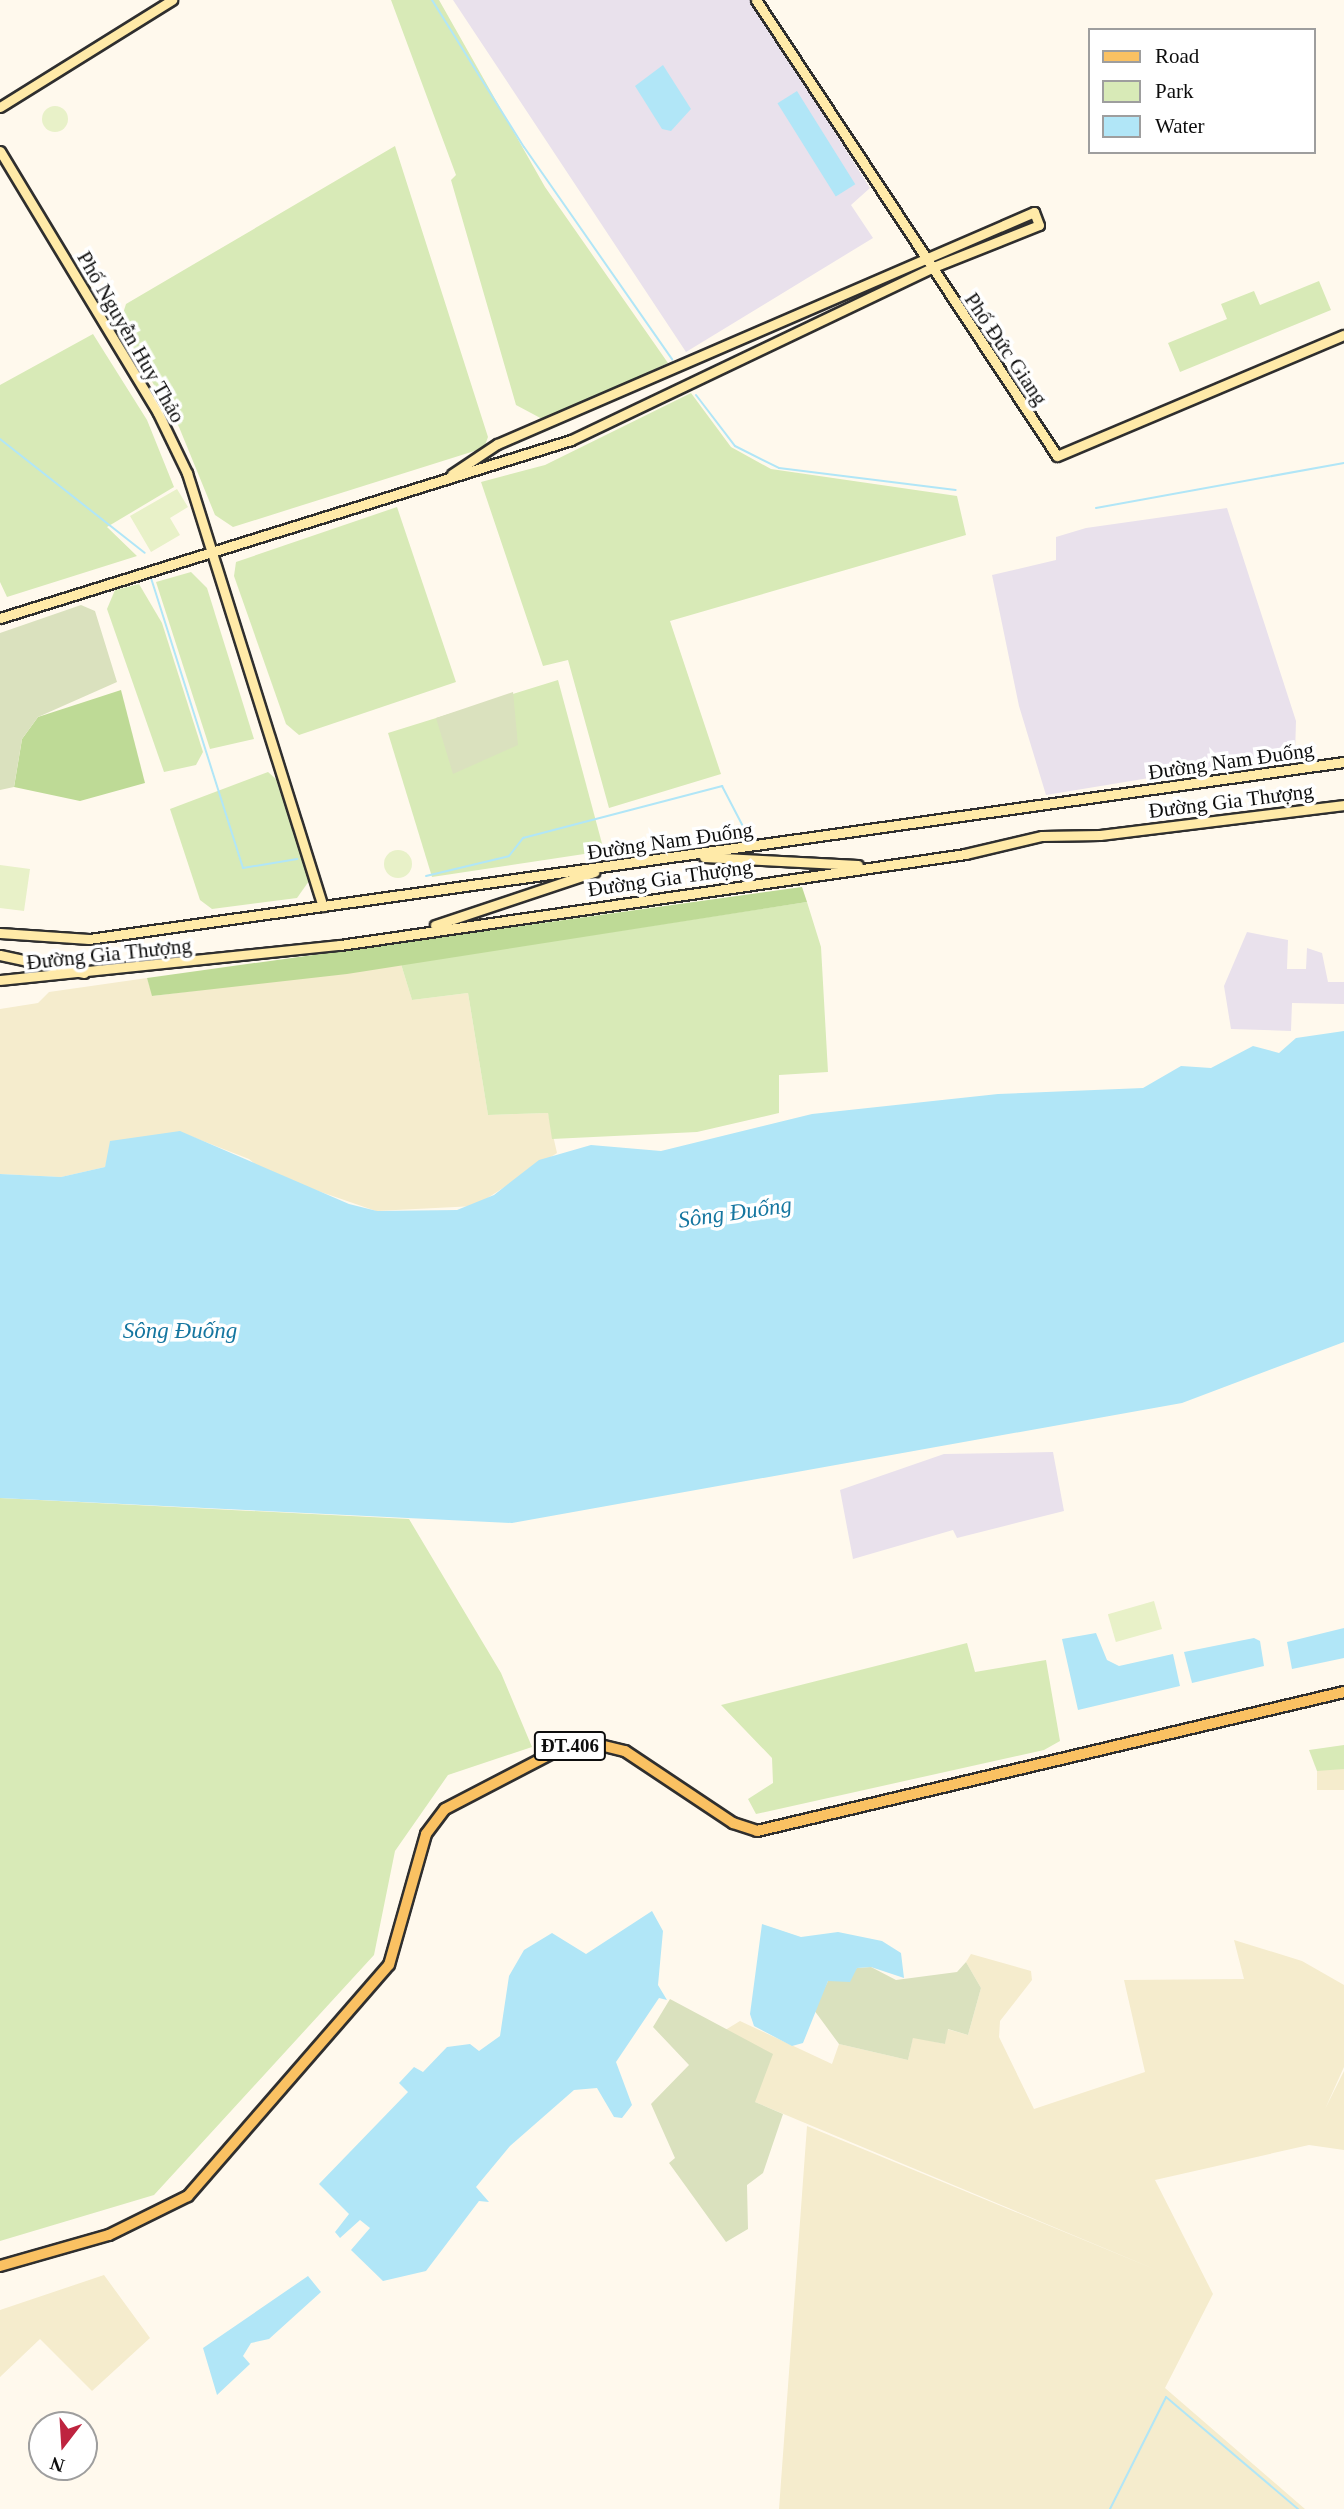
<!DOCTYPE html>
<html>
<head>
<meta charset="utf-8">
<style>
  body { margin:0 }
  #map { position:relative; width:1344px; height:2509px; overflow:hidden; background:#fff9ed; font-family:"Times New Roman",serif }
  div>[style] { position:absolute }
  .industrial>* { inset:0; background:#e9e1ec }
  .farmland>* { inset:0; background:#f5eccd; transform-origin:0 0 }
  .green>* { inset:0; background:#d8eab7 }
  .forest>* { inset:0; background:#beda96 }
  .cemetery>* { inset:0; background:#dae1be }
  .pitch>* { inset:0; background:#e8f1c8; transform-origin:0 0 }
  .round { border-radius:50% }
  .water>* { inset:0; background:#b1e6f7; transform-origin:0 0 }
  .stream>* { height:2px; margin:-1px; padding:0 1px; transform-origin:1px; border-radius:1px; background:#b1e6f7 }
  .roads { filter:drop-shadow(2px 0 #2f2f2f) drop-shadow(-2px 0 #2f2f2f) drop-shadow(0 2px #2f2f2f) drop-shadow(0 -2px #2f2f2f) }
  .secondary>* { height:9px; margin:-4.5px; padding:0 4.5px; transform-origin:4.5px; border-radius:4.5px; background:#ffeaa8 }
  .primary>* { height:10px; margin:-5px; padding:0 5px; transform-origin:5px; border-radius:5px; background:#fac162 }
  span { translate:-50% -50%; white-space:nowrap; text-align:center; line-height:1.15; -webkit-text-stroke:7px #fff; paint-order:stroke }
  .shield-label span { padding:2px 5px; background:#fff; border:2px solid; border-radius:5px; -webkit-text-stroke-width:0 }
  .shield-label { font-size:19px; color:#0d0d0d; font-weight:700 }
  .street-label { font-size:21px; color:#0d0d0d }
  .water-label { font-size:23px; color:#1576a0; font-style:italic }
  .legend { position:absolute; left:1088px; top:28px; width:228px; height:126px; box-sizing:border-box; background:#fff; border:2px solid #9e9e9e; margin:0; padding:9px 12px; list-style:none; font-size:21px; color:#0d0d0d }
  .legend li { display:flex; align-items:center; gap:14px; height:35px }
  .legend b { width:35px; border:2px solid #9e9e9e }
  .north { position:absolute; left:28px; top:2411px; width:70px; height:70px; box-sizing:border-box; background:#fff; border:2px solid #9e9e9e; border-radius:50%; rotate:197deg; font-size:19px; font-weight:700; line-height:28px; text-align:center; color:#0d0d0d }
  .north::after { content:''; display:block; margin:auto; width:24px; height:32px; background:#be243f; clip-path:polygon(50% 0,100% 100%,50% 72%,0 100%) }
</style>
</head>
<body>
<div id="map">
  <div class="industrial">
    <div style="clip-path:polygon(453px 0,751px 0,870px 188px,851px 205px,873px 238px,686px 352px)"></div>
    <div style="clip-path:polygon(1227px 508px,1296px 721px,1295px 754px,1046px 795px,1019px 706px,992px 575px,1056px 560px,1056px 537px,1086px 528px)"></div>
    <div style="clip-path:polygon(1247px 932px,1288px 940px,1287px 969px,1306px 969px,1307px 948px,1322px 953px,1328px 982px,1344px 982px,1344px 1004px,1292px 1003px,1291px 1031px,1231px 1029px,1224px 986px)"></div>
    <div style="clip-path:polygon(1053px 1452px,1064px 1511px,957px 1538px,953px 1530px,853px 1559px,840px 1490px,944px 1454px)"></div>
  </div>
  <div class="farmland">
    <div style="clip-path:polygon(401px 964px,412px 1000px,468px 993px,488px 1115px,548px 1113px,557px 1153px,475px 1206px,376px 1211px,266px 1173px,249px 1159px,180px 1132px,109px 1155px,105px 1167px,61px 1177px,0 1174px,0 1009px,38px 1003px,49px 992px,147px 978px,153px 996px)"></div>
    <div style="left:1344px;top:1769px;width:21px;height:27px;rotate:90deg"></div>
    <div style="clip-path:polygon(1234px 1940px,1302px 1961px,1344px 1985px,1344px 2067px,1325px 2109px,1344px 2071px,1344px 2150px,1309px 2145px,1155px 2180px,1213px 2294px,1165px 2388px,1305px 2509px,779px 2509px,807px 2126px,1159px 2271px,755px 2102px,722px 2032px,740px 2021px,832px 2064px,839px 2044px,908px 2060px,913px 2037px,945px 2044px,947px 2029px,968px 2035px,981px 1988px,966px 1962px,971px 1954px,1031px 1971px,1032px 1980px,1000px 2021px,999px 2037px,1034px 2109px,1145px 2072px,1124px 1980px,1244px 1979px)"></div>
    <div style="clip-path:polygon(104px 2275px,150px 2338px,92px 2391px,40px 2339px,0 2377px,0 2310px)"></div>
  </div>
  <div class="green">
    <div style="clip-path:polygon(391px 0,439px 0,545px 187px,668px 363px,546px 421px,516px 405px,451px 180px,456px 175px)"></div>
    <div style="clip-path:polygon(395px 146px,488px 437px,484px 448px,233px 527px,215px 515px,179px 427px,119px 326px,126px 304px)"></div>
    <div style="clip-path:polygon(1319px 281px,1331px 310px,1180px 372px,1168px 343px,1227px 319px,1221px 304px,1254px 291px,1260px 305px)"></div>
    <div style="clip-path:polygon(93px 334px,147px 420px,174px 487px,107px 527px,137px 556px,7px 597px,0 582px,0 385px)"></div>
    <div style="clip-path:polygon(691px 393px,731px 447px,771px 469px,957px 496px,966px 535px,670px 621px,721px 774px,609px 808px,568px 660px,543px 666px,481px 482px,545px 465px)"></div>
    <div style="clip-path:polygon(397px 507px,456px 682px,299px 735px,286px 724px,234px 576px,236px 562px)"></div>
    <div style="clip-path:polygon(191px 572px,207px 588px,254px 739px,210px 749px,156px 582px)"></div>
    <div style="clip-path:polygon(139px 584px,162px 623px,203px 752px,196px 765px,164px 772px,107px 609px,115px 590px)"></div>
    <div style="clip-path:polygon(558px 680px,604px 851px,432px 877px,388px 733px)"></div>
    <div style="clip-path:polygon(268px 772px,276px 779px,309px 881px,297px 898px,212px 909px,200px 900px,170px 809px)"></div>
    <div style="clip-path:polygon(807px 902px,821px 947px,828px 1072px,779px 1075px,779px 1113px,697px 1132px,552px 1139px,548px 1113px,488px 1115px,468px 993px,412px 1000px,401px 964px)"></div>
    <div style="clip-path:polygon(0 1498px,409px 1519px,501px 1673px,532px 1747px,448px 1775px,395px 1851px,374px 1955px,154px 2195px,0 2241px)"></div>
    <div style="clip-path:polygon(967px 1643px,975px 1672px,1046px 1660px,1060px 1741px,1044px 1750px,756px 1814px,748px 1799px,773px 1783px,772px 1758px,721px 1705px)"></div>
    <div style="clip-path:polygon(1344px 1745px,1344px 1769px,1317px 1771px,1309px 1750px)"></div>
  </div>
  <div class="forest">
    <div style="clip-path:polygon(121px 690px,145px 783px,80px 801px,14px 787px,22px 739px,38px 717px)"></div>
    <div style="clip-path:polygon(802px 887px,807px 902px,347px 974px,152px 996px,147px 978px)"></div>
  </div>
  <div class="cemetery">
    <div style="clip-path:polygon(81px 605px,95px 611px,117px 682px,38px 717px,22px 739px,14px 787px,0 790px,0 633px)"></div>
    <div style="clip-path:polygon(513px 692px,518px 745px,453px 774px,436px 718px)"></div>
    <div style="clip-path:polygon(966px 1962px,981px 1988px,968px 2035px,948px 2029px,945px 2044px,913px 2038px,908px 2060px,839px 2044px,814px 2010px,828px 1981px,857px 1968px,871px 1967px,896px 1980px,957px 1972px)"></div>
    <div style="clip-path:polygon(670px 1999px,773px 2054px,755px 2102px,783px 2114px,763px 2173px,747px 2185px,748px 2229px,726px 2242px,669px 2163px,675px 2158px,651px 2104px,689px 2065px,653px 2027px)"></div>
  </div>
  <div class="pitch">
    <div class="round" style="left:42px;top:106px;width:26px;height:26px"></div>
    <div style="clip-path:polygon(177px 489px,188px 507px,170px 518px,180px 535px,151px 552px,130px 516px)"></div>
    <div class="round" style="left:384px;top:850px;width:28px;height:28px"></div>
    <div style="clip-path:polygon(0 865px,30px 869px,24px 911px,0 908px)"></div>
    <div style="left:1154px;top:1601px;width:29px;height:48px;rotate:74deg"></div>
  </div>
  <div class="water">
    <div style="clip-path:polygon(663px 65px,691px 109px,671px 131px,662px 129px,635px 86px)"></div>
    <div style="left:797px;top:91px;width:110px;height:23px;rotate:58deg"></div>
    <div style="clip-path:polygon(1344px 1031px,1344px 1342px,1182px 1403px,512px 1523px,0 1498px,0 1174px,61px 1177px,105px 1167px,110px 1141px,180px 1131px,349px 1204px,377px 1211px,457px 1210px,494px 1195px,539px 1160px,591px 1145px,661px 1151px,812px 1114px,998px 1094px,1143px 1088px,1181px 1066px,1211px 1068px,1253px 1046px,1279px 1053px,1296px 1038px)"></div>
    <div style="clip-path:polygon(1344px 1628px,1344px 1658px,1292px 1669px,1287px 1642px)"></div>
    <div style="clip-path:polygon(1096px 1633px,1107px 1660px,1119px 1666px,1173px 1654px,1180px 1686px,1078px 1710px,1062px 1639px)"></div>
    <div style="clip-path:polygon(1254px 1638px,1260px 1641px,1264px 1666px,1192px 1683px,1184px 1652px)"></div>
    <div style="clip-path:polygon(652px 1911px,663px 1931px,658px 1985px,667px 2000px,659px 1998px,616px 2062px,632px 2105px,622px 2118px,614px 2117px,597px 2088px,574px 2090px,510px 2146px,476px 2187px,489px 2202px,479px 2201px,426px 2271px,383px 2281px,351px 2250px,370px 2228px,360px 2220px,340px 2238px,335px 2232px,349px 2214px,319px 2184px,408px 2092px,399px 2083px,414px 2067px,423px 2072px,447px 2047px,470px 2044px,479px 2051px,500px 2036px,509px 1976px,524px 1950px,552px 1933px,586px 1954px)"></div>
    <div style="clip-path:polygon(762px 1924px,801px 1937px,838px 1932px,882px 1941px,901px 1953px,904px 1978px,871px 1967px,857px 1968px,850px 1982px,828px 1981px,803px 2043px,792px 2046px,754px 2026px,750px 2014px)"></div>
    <div style="clip-path:polygon(308px 2276px,321px 2292px,269px 2339px,251px 2343px,243px 2356px,250px 2364px,217px 2395px,203px 2348px)"></div>
  </div>
  <div class="stream">
    <div style="left:432px;top:0;width:173px;rotate:58deg"></div>
    <div style="left:524px;top:147px;width:259px;rotate:55.1deg"></div>
    <div style="left:696px;top:395px;width:64px;rotate:52.6deg"></div>
    <div style="left:735px;top:446px;width:49px;rotate:26.6deg"></div>
    <div style="left:779px;top:468px;width:178px;rotate:7.1deg"></div>
    <div style="left:0;top:439px;width:184px;rotate:38.2deg"></div>
    <div style="left:1096px;top:508px;width:252px;rotate:-10.3deg"></div>
    <div style="left:151px;top:578px;width:304px;rotate:72.4deg"></div>
    <div style="left:243px;top:868px;width:55px;rotate:-9.5deg"></div>
    <div style="left:426px;top:876px;width:85px;rotate:-13.5deg"></div>
    <div style="left:509px;top:856px;width:23px;rotate:-52deg"></div>
    <div style="left:523px;top:838px;width:206px;rotate:-14.6deg"></div>
    <div style="left:722px;top:786px;width:56px;rotate:62.5deg"></div>
    <div style="left:1110px;top:2509px;width:125px;rotate:-63.4deg"></div>
    <div style="left:1166px;top:2397px;width:173px;rotate:40.3deg"></div>
  </div>
  <div class="roads">
    <div class="secondary">
      <div style="left:756px;top:0;width:546px;rotate:56.57deg"></div>
      <div style="left:1057px;top:456px;width:311px;rotate:-22.9deg"></div>
      <div style="left:0;top:107px;width:203px;rotate:-31.9deg"></div>
      <div style="left:0;top:151px;width:306px;rotate:58.9deg"></div>
      <div style="left:158px;top:413px;width:67px;rotate:64.2deg"></div>
      <div style="left:187px;top:473px;width:454px;rotate:72.6deg"></div>
      <div style="left:0;top:618px;width:598px;rotate:-17.31deg"></div>
      <div style="left:571px;top:440px;width:399px;rotate:-25.5deg"></div>
      <div style="left:931px;top:268px;width:116px;rotate:-21.7deg"></div>
      <div style="left:1039px;top:225px;width:14px;rotate:-111deg"></div>
      <div style="left:1034px;top:212px;width:585px;rotate:156.63deg"></div>
      <div style="left:497px;top:444px;width:54px;rotate:146.3deg"></div>
      <div style="left:704px;top:857px;width:154px;rotate:3deg"></div>
      <div style="left:435px;top:925px;width:168px;rotate:-18.4deg"></div>
      <div style="left:0;top:933px;width:89px;rotate:3.9deg"></div>
      <div style="left:89px;top:939px;width:1267px;rotate:-8.03deg"></div>
      <div style="left:0;top:955px;width:86px;rotate:12.1deg"></div>
      <div style="left:0;top:980px;width:342px;rotate:-5.9deg"></div>
      <div style="left:340px;top:945px;width:632px;rotate:-8.28deg"></div>
      <div style="left:965px;top:854px;width:79px;rotate:-13.2deg"></div>
      <div style="left:1042px;top:836px;width:58px;rotate:-1deg"></div>
      <div style="left:1100px;top:835px;width:246px;rotate:-7deg"></div>
    </div>
    <div class="primary">
      <div style="left:0;top:2266px;width:113px;rotate:-15.9deg"></div>
      <div style="left:109px;top:2235px;width:88px;rotate:-26.3deg"></div>
      <div style="left:188px;top:2196px;width:306px;rotate:-49deg"></div>
      <div style="left:389px;top:1965px;width:136px;rotate:-74.2deg"></div>
      <div style="left:426px;top:1834px;width:31px;rotate:-53deg"></div>
      <div style="left:445px;top:1809px;width:134px;rotate:-27.5deg"></div>
      <div style="left:564px;top:1747px;width:28px;rotate:-8deg"></div>
      <div style="left:592px;top:1743px;width:34px;rotate:14deg"></div>
      <div style="left:625px;top:1751px;width:130px;rotate:33.7deg"></div>
      <div style="left:733px;top:1823px;width:25px;rotate:18deg"></div>
      <div style="left:757px;top:1831px;width:603px;rotate:-13.32deg"></div>
    </div>
  </div>
  <div class="shield-label">
    <span style="left:570px;top:1746px">ĐT.406</span>
  </div>
  <div class="street-label">
    <span style="left:131px;top:337px;rotate:60deg">Phố Nguyễn Huy Thảo</span>
    <span style="left:1006px;top:349px;rotate:56deg">Phố Đức Giang</span>
    <span style="left:1231px;top:761px;rotate:-8deg">Đường Nam Đuống</span>
    <span style="left:1231px;top:801px;rotate:-7deg">Đường Gia Thượng</span>
    <span style="left:670px;top:841px;rotate:-8deg">Đường Nam Đuống</span>
    <span style="left:670px;top:878px;rotate:-8deg">Đường Gia Thượng</span>
    <span style="left:109px;top:954px;rotate:-6deg">Đường Gia Thượng</span>
  </div>
  <div class="water-label">
    <span style="left:735px;top:1213px;rotate:-8deg">Sông Đuống</span>
    <span style="left:180px;top:1331px">Sông Đuống</span>
  </div>
  <ul class="legend">
  <li><b style="height:9px;background:#fac162"></b>Road</li>
  <li><b style="height:19px;background:#d8eab7"></b>Park</li>
  <li><b style="height:19px;background:#b1e6f7"></b>Water</li>
  </ul>
  <div class="north">N</div>
</div>
</body>
</html>
